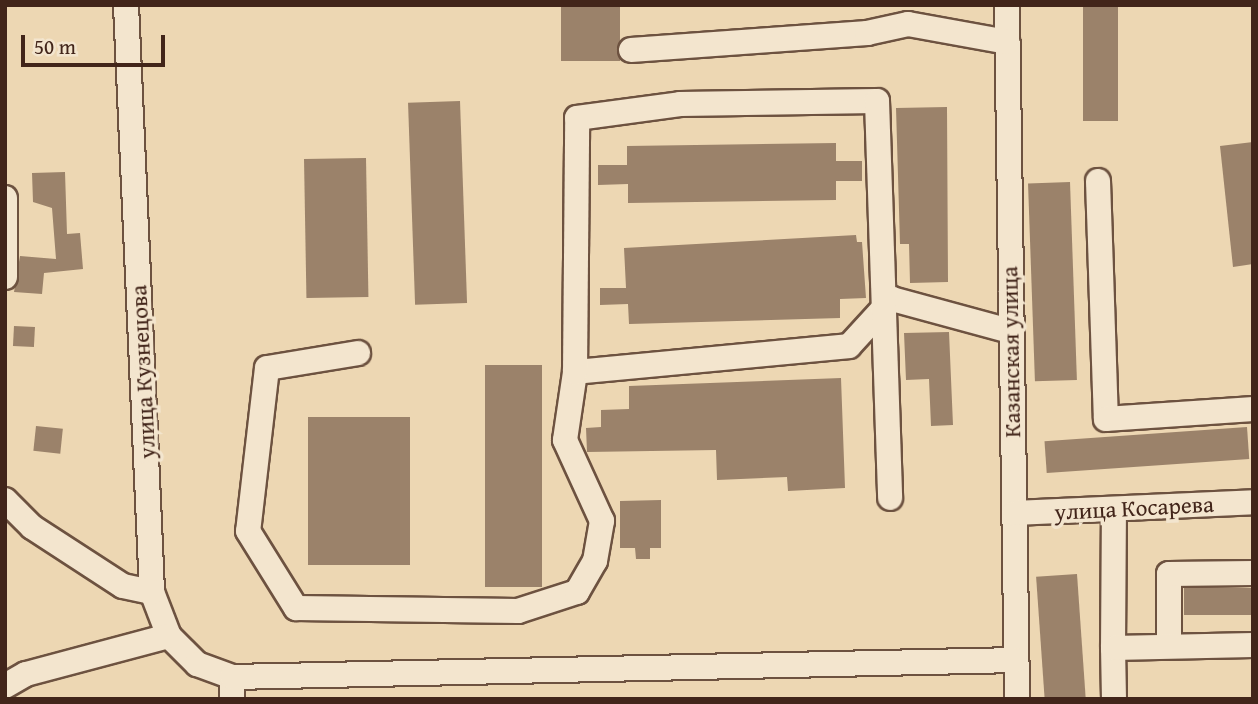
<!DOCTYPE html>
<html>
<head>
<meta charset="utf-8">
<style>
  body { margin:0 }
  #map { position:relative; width:1258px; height:704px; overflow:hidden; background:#edd7b3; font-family:"Gentium Book Plus",serif }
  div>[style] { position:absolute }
  .building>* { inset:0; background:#9b826a; transform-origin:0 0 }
  .roads { filter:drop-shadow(2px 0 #6d5240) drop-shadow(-2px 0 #6d5240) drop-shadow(0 2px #6d5240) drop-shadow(0 -2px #6d5240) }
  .minor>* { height:24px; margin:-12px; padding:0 12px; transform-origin:12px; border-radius:12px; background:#f3e5ce }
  span { translate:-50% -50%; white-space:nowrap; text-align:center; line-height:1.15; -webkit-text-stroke:7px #f3e5ce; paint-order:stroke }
  .street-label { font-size:23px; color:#42251a }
  .frame { position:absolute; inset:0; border:7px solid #42251a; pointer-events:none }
  .scale { position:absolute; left:21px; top:35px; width:144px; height:32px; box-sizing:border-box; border:4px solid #42251a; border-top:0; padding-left:9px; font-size:21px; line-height:24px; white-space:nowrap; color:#42251a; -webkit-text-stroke:5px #f3e5ce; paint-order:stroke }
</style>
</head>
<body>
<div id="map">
  <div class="building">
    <div style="left:561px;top:5px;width:59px;height:56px"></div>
    <div style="left:1083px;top:5px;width:35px;height:116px"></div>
    <div style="left:460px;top:101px;width:202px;height:52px;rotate:88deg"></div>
    <div style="clip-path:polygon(947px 107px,948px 282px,910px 283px,909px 244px,900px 244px,896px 108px)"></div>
    <div style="clip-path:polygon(1253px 142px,1253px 264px,1233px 267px,1220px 146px)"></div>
    <div style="clip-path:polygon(836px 143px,836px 161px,862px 161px,862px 181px,836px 181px,836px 200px,628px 203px,628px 184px,598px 185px,598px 165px,627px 165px,627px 146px)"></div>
    <div style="left:366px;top:158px;width:139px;height:62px;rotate:89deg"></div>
    <div style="clip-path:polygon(65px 172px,67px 234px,80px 233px,83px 269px,44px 273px,42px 294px,14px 292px,20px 256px,56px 259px,52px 208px,33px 202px,32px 173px)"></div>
    <div style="left:1070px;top:182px;width:198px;height:42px;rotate:88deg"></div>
    <div style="clip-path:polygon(856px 235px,857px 242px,862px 242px,866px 298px,840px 299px,840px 318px,629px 324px,628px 304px,600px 305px,600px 288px,626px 288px,624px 248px)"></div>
    <div style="left:14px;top:326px;width:21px;height:20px;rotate:3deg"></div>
    <div style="clip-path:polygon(949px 332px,953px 425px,931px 426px,929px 379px,906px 380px,904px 333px)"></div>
    <div style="left:542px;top:365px;width:222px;height:57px;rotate:90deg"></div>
    <div style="clip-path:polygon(841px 378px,845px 488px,788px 491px,787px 477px,717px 480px,716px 450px,587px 452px,586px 428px,601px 427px,601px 410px,629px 409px,629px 386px)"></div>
    <div style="left:308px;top:417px;width:102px;height:148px"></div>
    <div style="left:36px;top:426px;width:27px;height:25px;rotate:6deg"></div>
    <div style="left:1247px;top:427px;width:32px;height:203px;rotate:86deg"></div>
    <div style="clip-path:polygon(661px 500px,661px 548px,650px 548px,650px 559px,636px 559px,635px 548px,620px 548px,620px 501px)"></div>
    <div style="left:1077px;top:574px;width:125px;height:41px;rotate:86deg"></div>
    <div style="left:1253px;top:588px;width:27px;height:69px;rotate:90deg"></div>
  </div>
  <div class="roads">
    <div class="minor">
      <div style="left:126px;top:5px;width:588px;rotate:87.46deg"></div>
      <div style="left:152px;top:592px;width:47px;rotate:68.9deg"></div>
      <div style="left:169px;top:636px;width:40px;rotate:45deg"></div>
      <div style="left:197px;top:664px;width:37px;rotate:20deg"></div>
      <div style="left:232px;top:677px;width:22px;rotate:90deg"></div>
      <div style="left:1007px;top:5px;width:694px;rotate:89.17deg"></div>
      <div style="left:631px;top:50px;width:237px;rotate:-4.1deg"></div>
      <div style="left:867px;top:33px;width:42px;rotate:-12.4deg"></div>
      <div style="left:908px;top:24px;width:101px;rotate:10.3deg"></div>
      <div style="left:1098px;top:181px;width:238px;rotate:88.1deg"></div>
      <div style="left:1106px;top:419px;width:147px;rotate:-3.9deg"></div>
      <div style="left:5px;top:198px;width:79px;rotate:90deg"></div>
      <div style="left:358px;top:353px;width:92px;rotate:170.6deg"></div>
      <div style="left:267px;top:368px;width:164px;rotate:96.6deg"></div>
      <div style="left:248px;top:531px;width:91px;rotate:58.1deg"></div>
      <div style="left:296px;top:608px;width:222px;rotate:0.8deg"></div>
      <div style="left:518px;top:611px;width:62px;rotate:-17.9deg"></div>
      <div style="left:577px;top:592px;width:36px;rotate:-60deg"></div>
      <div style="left:595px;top:561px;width:41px;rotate:-80.1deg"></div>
      <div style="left:602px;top:521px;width:89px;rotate:-114.6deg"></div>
      <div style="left:565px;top:440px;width:69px;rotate:-81.6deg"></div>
      <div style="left:575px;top:372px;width:275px;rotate:-5.4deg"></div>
      <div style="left:849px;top:346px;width:64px;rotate:-47.5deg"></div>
      <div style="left:892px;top:299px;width:122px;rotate:15.2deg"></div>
      <div style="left:575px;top:372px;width:254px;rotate:-89.5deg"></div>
      <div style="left:577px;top:118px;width:104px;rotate:-7.7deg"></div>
      <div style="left:680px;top:104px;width:197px;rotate:-0.9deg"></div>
      <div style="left:877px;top:101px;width:397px;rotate:88.1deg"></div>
      <div style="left:5px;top:500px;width:38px;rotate:45deg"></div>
      <div style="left:32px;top:527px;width:108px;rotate:33deg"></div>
      <div style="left:123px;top:586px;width:30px;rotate:12deg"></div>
      <div style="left:1015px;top:513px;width:238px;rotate:-2.6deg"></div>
      <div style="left:1169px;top:645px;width:71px;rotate:-90deg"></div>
      <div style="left:1169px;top:574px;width:84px;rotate:-0.7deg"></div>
      <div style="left:1113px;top:648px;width:137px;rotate:-89.6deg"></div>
      <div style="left:232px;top:677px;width:783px;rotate:-1.24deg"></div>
      <div style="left:5px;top:686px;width:24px;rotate:-30deg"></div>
      <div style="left:26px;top:674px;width:148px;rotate:-14.9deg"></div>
      <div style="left:1114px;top:699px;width:51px;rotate:-91.1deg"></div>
      <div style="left:1113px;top:648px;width:140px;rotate:-1.2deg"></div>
    </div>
  </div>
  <div class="street-label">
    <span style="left:1011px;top:352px;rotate:-91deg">Казанская улица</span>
    <span style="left:143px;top:372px;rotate:-93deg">улица Кузнецова</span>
    <span style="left:1134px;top:508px;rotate:-3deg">улица Косарева</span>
  </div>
  <div class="frame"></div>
  <div class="scale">50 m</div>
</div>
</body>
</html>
